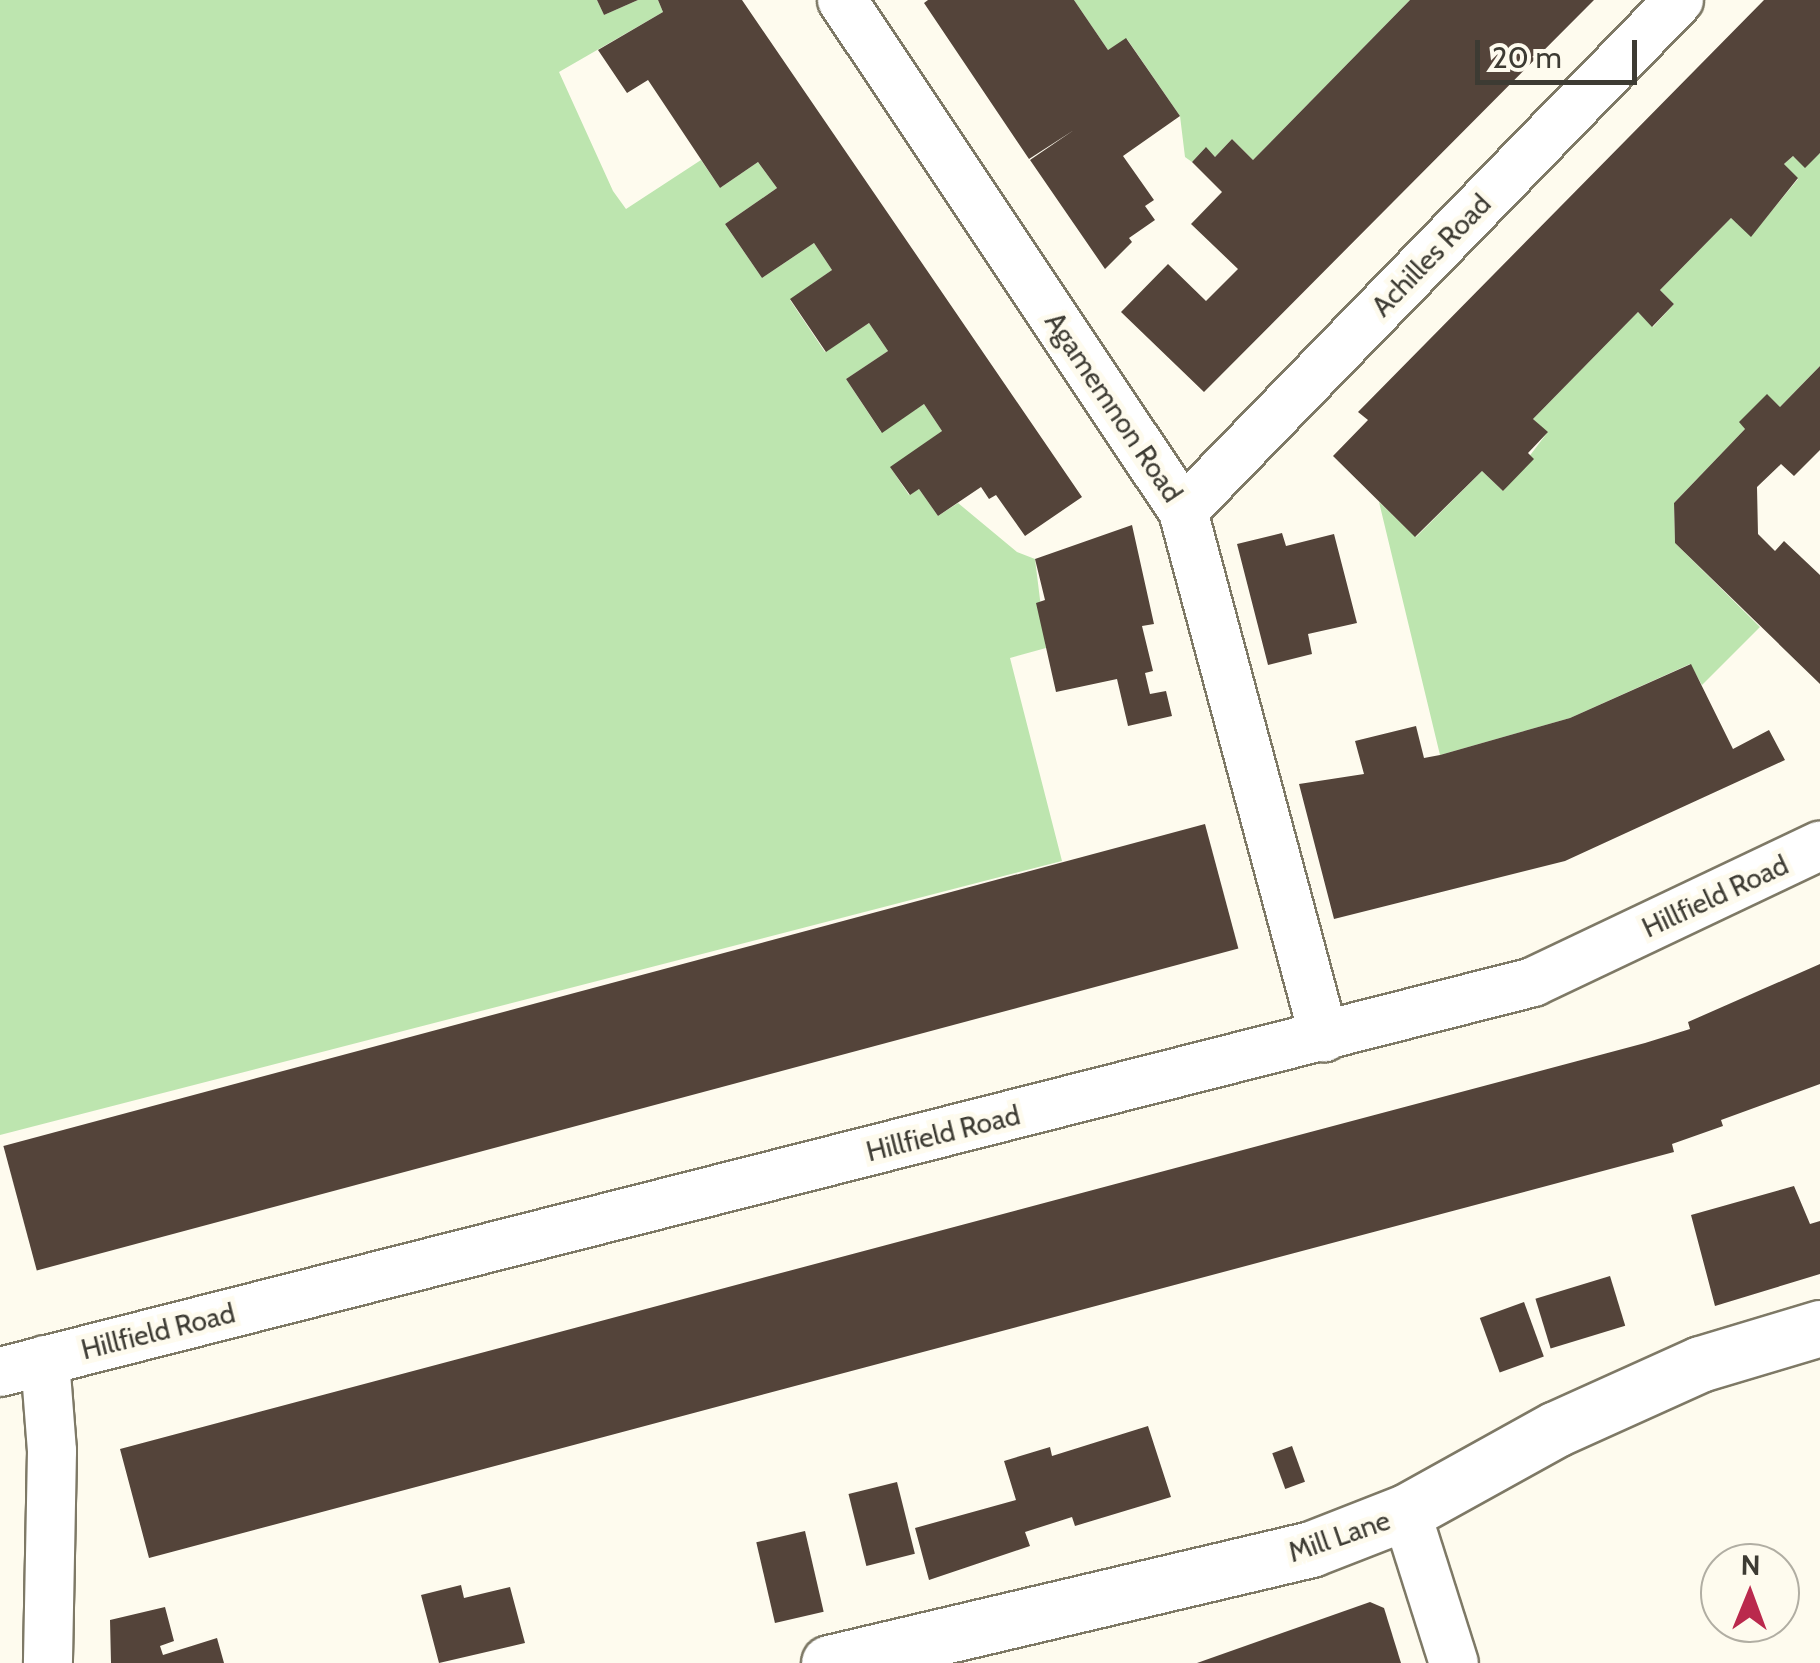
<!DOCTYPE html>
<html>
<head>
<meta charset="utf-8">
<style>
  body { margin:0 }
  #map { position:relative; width:1820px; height:1663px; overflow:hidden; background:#fefbee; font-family:Cabin,sans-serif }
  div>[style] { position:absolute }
  .green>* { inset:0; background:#bde5af }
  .building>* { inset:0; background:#54443a; transform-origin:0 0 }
  .roads { filter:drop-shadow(2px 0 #7e7966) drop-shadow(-2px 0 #7e7966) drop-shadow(0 2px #7e7966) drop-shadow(0 -2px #7e7966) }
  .street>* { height:48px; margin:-24px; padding:0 24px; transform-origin:24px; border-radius:24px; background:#fff }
  .secondary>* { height:55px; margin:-27.5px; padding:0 27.5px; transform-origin:27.5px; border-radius:27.5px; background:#fff }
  span { translate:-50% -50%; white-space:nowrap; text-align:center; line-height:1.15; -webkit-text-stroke:10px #fefbee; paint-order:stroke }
  .street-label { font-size:28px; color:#3d3b33 }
  .north { position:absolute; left:1700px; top:1543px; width:100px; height:100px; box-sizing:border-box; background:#fefbee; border:2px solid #b1aea3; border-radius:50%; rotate:1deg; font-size:28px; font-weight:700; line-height:40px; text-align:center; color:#3d3b33 }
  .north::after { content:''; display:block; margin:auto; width:35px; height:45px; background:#ba294d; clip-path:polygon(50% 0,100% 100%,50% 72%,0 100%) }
  .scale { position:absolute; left:1475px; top:40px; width:162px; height:45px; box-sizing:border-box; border:5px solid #3d3b33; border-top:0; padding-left:12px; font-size:30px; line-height:35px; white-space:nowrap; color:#3d3b33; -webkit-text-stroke:8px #fefbee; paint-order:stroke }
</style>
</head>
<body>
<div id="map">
  <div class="green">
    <div style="clip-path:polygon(0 0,597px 0,604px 15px,638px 0,658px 0,663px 12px,559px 72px,613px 191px,626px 209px,701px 160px,720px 188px,758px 162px,777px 188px,725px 224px,762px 278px,814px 243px,832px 270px,790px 300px,825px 352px,869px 323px,888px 351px,846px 379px,881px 432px,924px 404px,942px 431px,891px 468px,909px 495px,919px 489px,938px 516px,958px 503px,1017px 552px,1035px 559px,1046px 648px,1010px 658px,1062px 861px,0 1135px)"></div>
    <div style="clip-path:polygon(1074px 0,1410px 0,1253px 160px,1232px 139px,1215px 157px,1205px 148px,1192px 162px,1185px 157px,1180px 116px,1127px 39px,1108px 50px)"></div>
    <div style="clip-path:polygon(1820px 153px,1820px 366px,1780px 407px,1767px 395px,1740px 422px,1745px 429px,1674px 503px,1675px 543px,1760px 627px,1702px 685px,1690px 664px,1570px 718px,1440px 755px,1379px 502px,1416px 537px,1482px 471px,1503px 491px,1547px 433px,1533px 419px,1638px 312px,1653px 327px,1674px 304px,1660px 290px,1731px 218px,1751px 236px,1798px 179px,1784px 164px,1793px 156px,1805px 167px)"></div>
  </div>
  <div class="building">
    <div style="clip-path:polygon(597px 0,638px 0,604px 15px)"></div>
    <div style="clip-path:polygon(658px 0,742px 0,1082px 497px,1025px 536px,996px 495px,989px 499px,981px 487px,938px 516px,919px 489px,910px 495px,890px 467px,942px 431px,924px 404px,882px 433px,846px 379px,888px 351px,869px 323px,826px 352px,790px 299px,832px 270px,814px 243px,762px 278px,725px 224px,777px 188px,758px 162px,720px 188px,648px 80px,627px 93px,598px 50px,663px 12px)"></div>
    <div style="clip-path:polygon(928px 0,1074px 0,1108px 50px,1126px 38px,1180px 116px,1123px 156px,1154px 200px,1145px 206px,1155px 220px,1129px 238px,1132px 242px,1105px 269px,1030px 160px,1074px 130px,1029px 159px,924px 3px)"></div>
    <div style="clip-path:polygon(1410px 0,1594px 0,1204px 392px,1121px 312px,1168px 264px,1206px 301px,1238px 269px,1191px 224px,1222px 192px,1192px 162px,1206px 147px,1215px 157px,1232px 139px,1253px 160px)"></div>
    <div style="clip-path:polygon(1764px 0,1820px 0,1820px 153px,1805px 168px,1793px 156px,1784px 164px,1798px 178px,1751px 237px,1731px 218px,1660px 290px,1674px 304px,1652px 327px,1638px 312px,1533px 419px,1548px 432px,1528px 453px,1534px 459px,1503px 491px,1482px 471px,1415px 537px,1333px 456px,1368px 420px,1358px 412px)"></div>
    <div style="clip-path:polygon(1820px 366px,1820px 450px,1794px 476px,1781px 464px,1757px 487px,1758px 534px,1775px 551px,1784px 541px,1820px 575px,1820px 684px,1675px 543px,1674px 503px,1745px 429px,1739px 422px,1767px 394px,1780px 407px)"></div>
    <div style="clip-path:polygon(1132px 525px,1154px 624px,1142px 626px,1153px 671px,1145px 673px,1150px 694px,1166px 691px,1172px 716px,1128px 726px,1117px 679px,1056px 692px,1036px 603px,1045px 600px,1035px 559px)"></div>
    <div style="clip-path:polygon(1282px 533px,1286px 546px,1334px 534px,1357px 623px,1308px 634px,1312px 654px,1268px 665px,1237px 544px)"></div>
    <div style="clip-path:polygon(1691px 664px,1733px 749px,1769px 730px,1785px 760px,1565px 861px,1334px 919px,1299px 784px,1364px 774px,1355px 741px,1416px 726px,1424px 758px,1440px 755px,1570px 718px)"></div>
    <div style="left:1205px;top:824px;width:129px;height:1244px;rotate:75deg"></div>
    <div style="clip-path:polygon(1820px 964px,1820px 1084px,1721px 1120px,1723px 1126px,1672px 1144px,1674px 1152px,149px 1558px,120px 1449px,1645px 1043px,1690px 1029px,1688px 1022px)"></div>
    <div style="clip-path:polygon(1794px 1186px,1810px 1224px,1820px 1221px,1820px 1274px,1715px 1306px,1691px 1215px)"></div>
    <div style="left:1610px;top:1276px;width:52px;height:78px;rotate:73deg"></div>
    <div style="left:1524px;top:1302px;width:58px;height:47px;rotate:70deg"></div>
    <div style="clip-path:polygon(1148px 1426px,1171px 1497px,1075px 1526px,1072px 1517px,1025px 1532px,1030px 1546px,929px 1580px,915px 1528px,1016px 1500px,1004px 1461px,1050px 1447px,1052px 1456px)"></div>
    <div style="left:1292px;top:1446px;width:38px;height:21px;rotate:70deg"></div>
    <div style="left:897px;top:1482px;width:74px;height:50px;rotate:76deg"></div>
    <div style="left:805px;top:1531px;width:83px;height:50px;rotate:77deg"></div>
    <div style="clip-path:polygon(461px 1585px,464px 1598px,510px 1587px,525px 1643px,439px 1663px,421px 1595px)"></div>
    <div style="clip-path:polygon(1370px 1602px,1384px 1608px,1401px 1663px,1197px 1663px)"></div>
    <div style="clip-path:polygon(165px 1607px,174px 1641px,160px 1646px,163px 1655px,217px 1638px,224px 1663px,111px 1663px,110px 1620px)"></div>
  </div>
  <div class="roads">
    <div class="street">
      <div style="left:842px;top:0;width:614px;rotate:56.28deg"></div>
      <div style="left:1183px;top:511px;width:545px;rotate:74.99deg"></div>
      <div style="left:1183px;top:511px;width:712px;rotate:-45.85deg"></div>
      <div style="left:45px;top:1360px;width:91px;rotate:85.6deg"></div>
      <div style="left:52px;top:1451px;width:212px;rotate:91.1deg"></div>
      <div style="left:0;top:1372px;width:1582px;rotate:-14.27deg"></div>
      <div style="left:1533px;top:982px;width:318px;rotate:-25.4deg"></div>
      <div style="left:1406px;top:1512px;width:158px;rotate:72.4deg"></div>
    </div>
    <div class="secondary">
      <div style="left:829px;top:1663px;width:495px;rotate:-13.3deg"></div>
      <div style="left:1311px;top:1549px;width:102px;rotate:-21.3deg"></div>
      <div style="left:1406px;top:1512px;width:171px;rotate:-29deg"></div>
      <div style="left:1556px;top:1429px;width:158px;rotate:-24.3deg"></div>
      <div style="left:1700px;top:1364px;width:125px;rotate:-16.7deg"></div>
    </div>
  </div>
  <div class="street-label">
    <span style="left:1431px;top:255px;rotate:-46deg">Achilles Road</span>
    <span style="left:1114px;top:407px;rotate:56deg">Agamemnon Road</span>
    <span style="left:1715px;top:896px;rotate:-25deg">Hillfield Road</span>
    <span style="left:943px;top:1133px;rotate:-14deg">Hillfield Road</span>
    <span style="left:158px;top:1331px;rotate:-14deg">Hillfield Road</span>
    <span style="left:1339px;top:1536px;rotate:-19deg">Mill Lane</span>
  </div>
  <div class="north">N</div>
  <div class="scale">20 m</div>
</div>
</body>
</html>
